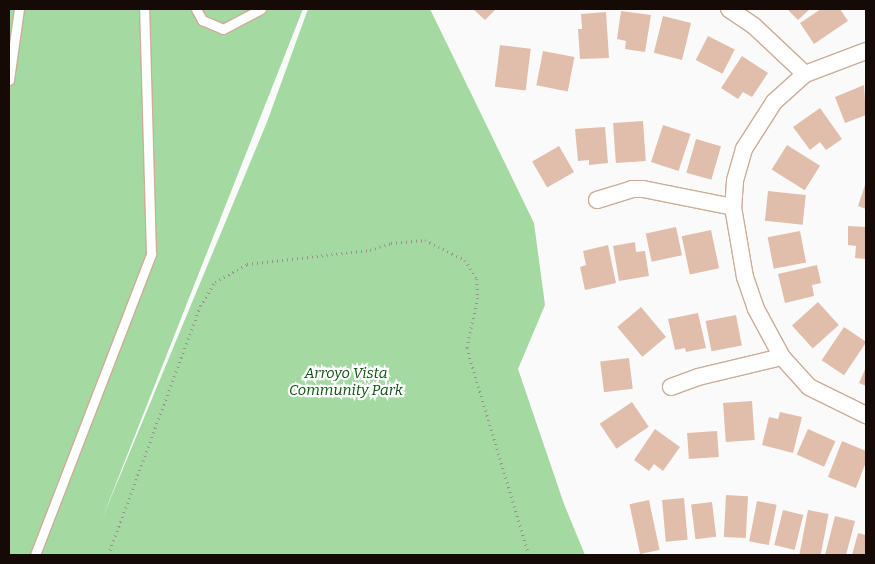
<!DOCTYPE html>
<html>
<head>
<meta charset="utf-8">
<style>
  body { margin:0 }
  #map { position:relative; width:875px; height:564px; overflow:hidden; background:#fafafa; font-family:Bitter,serif }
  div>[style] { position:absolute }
  .green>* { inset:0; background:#a4d9a2 }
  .building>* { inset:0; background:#e1beab; transform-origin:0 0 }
  .path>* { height:2.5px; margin-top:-1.25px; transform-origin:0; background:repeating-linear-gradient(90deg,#979290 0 1px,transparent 0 5px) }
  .roads { filter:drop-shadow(1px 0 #cdac98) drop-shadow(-1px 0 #cdac98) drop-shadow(0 1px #cdac98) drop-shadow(0 -1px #cdac98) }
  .lane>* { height:9px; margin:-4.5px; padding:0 4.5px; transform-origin:4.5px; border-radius:4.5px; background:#fff }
  .street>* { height:16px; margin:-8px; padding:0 8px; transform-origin:8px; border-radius:8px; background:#fff }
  span { translate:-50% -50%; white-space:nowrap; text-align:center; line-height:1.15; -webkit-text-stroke:4.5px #fff; paint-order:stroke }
  .park-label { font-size:15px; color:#08520e; font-style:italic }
  .frame { position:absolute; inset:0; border:10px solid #150a05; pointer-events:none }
</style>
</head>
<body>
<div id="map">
  <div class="green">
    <div style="clip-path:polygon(9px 9px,303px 9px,102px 519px,267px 122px,308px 9px,430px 9px,534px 223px,545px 305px,518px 369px,564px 504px,585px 555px,9px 555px)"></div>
  </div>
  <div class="building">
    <div style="clip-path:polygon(473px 9px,496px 9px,485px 20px)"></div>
    <div style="clip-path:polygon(787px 9px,810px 9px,798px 20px)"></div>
    <div style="clip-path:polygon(821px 9px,840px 9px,848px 21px,814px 44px,800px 23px)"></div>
    <div style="clip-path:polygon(621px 11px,651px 15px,645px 52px,625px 49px,626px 41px,617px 39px)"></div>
    <div style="clip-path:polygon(606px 12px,609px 58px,580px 59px,578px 29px,582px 29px,581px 14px)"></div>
    <div style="left:663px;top:16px;width:29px;height:38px;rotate:14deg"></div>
    <div style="left:708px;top:36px;width:30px;height:27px;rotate:27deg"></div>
    <div style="left:500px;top:45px;width:31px;height:42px;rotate:7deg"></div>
    <div style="left:543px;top:51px;width:32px;height:35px;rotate:11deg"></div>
    <div style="clip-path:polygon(742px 56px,768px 73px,752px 97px,743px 92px,738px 99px,721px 88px)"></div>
    <div style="clip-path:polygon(864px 85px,866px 115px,845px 123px,835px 97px)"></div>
    <div style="clip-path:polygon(820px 108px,842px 139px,826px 150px,820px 142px,810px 150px,793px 127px)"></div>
    <div style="left:643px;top:121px;width:40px;height:30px;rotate:86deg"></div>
    <div style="left:663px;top:125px;width:29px;height:39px;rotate:18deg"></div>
    <div style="clip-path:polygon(605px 127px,608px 163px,589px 165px,589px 160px,578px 161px,575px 129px)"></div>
    <div style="left:696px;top:139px;width:26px;height:35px;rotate:16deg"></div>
    <div style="left:787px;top:145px;width:39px;height:29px;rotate:32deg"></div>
    <div style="left:559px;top:146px;width:30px;height:31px;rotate:60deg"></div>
    <div style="clip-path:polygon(866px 182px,866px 209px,858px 206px)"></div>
    <div style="left:768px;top:191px;width:38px;height:30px;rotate:6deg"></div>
    <div style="clip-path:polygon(848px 226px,866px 227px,866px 259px,855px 258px,856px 246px,848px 245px)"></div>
    <div style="left:676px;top:227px;width:29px;height:31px;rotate:78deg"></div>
    <div style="left:711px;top:230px;width:39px;height:30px;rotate:78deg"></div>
    <div style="left:800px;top:231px;width:32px;height:33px;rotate:79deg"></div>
    <div style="clip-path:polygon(635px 242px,636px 252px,645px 251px,649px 276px,619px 281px,613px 246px)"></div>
    <div style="clip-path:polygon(608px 245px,616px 283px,585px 290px,580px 267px,586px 265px,583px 251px)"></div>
    <div style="clip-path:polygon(817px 265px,821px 283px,812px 285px,814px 296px,785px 303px,778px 274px)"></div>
    <div style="left:818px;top:302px;width:31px;height:35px;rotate:48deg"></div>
    <div style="left:641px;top:307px;width:39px;height:31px;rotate:50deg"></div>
    <div style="clip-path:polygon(698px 313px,706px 348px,686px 352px,685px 348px,675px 350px,668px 319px)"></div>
    <div style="left:736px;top:315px;width:31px;height:31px;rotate:79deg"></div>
    <div style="left:844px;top:327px;width:27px;height:40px;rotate:34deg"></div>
    <div style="left:629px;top:358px;width:31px;height:29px;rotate:83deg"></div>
    <div style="clip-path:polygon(866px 367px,866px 386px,859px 383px)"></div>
    <div style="left:752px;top:401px;width:39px;height:29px;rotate:86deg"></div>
    <div style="left:632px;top:402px;width:30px;height:39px;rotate:56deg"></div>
    <div style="clip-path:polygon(780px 412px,802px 417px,793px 453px,762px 445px,769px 417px,778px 419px)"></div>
    <div style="clip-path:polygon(655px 429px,680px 447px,663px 471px,654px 464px,649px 471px,634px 460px)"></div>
    <div style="left:808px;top:429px;width:30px;height:28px;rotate:24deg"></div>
    <div style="left:717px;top:431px;width:26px;height:30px;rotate:86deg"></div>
    <div style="clip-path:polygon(842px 441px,866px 451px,866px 462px,856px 488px,828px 477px)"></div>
    <div style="left:726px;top:495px;width:22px;height:42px;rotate:3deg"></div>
    <div style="left:684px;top:498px;width:42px;height:22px;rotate:85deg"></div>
    <div style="left:649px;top:500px;width:51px;height:20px;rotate:78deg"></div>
    <div style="left:757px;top:501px;width:20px;height:41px;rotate:11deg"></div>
    <div style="left:712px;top:502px;width:35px;height:21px;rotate:83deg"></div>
    <div style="left:783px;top:510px;width:21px;height:36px;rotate:14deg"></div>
    <div style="left:808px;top:510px;width:21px;height:46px;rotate:11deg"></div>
    <div style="clip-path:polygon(835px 516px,855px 521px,846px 555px,825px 555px)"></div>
    <div style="clip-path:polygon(858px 533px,866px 535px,866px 555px,852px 555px)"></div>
  </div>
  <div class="path">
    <div style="left:108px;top:555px;width:265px;rotate:-69.7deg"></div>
    <div style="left:200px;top:306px;width:28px;rotate:-58deg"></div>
    <div style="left:215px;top:282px;width:37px;rotate:-29deg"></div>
    <div style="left:247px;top:264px;width:124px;rotate:-6.5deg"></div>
    <div style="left:370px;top:250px;width:22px;rotate:-18deg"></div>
    <div style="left:391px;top:243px;width:34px;rotate:-5deg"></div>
    <div style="left:425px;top:240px;width:45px;rotate:26.6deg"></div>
    <div style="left:465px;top:260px;width:22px;rotate:58deg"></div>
    <div style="left:477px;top:279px;width:19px;rotate:87deg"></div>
    <div style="left:478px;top:298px;width:51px;rotate:102.4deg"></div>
    <div style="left:467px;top:348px;width:216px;rotate:73.3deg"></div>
  </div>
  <div class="roads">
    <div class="lane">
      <div style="left:196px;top:9px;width:13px;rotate:61deg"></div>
      <div style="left:202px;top:20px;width:23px;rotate:23deg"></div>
      <div style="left:223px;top:29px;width:43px;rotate:-27.8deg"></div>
      <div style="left:9px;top:80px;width:72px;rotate:-82deg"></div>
      <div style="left:35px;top:555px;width:323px;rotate:-68.9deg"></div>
      <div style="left:151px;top:254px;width:245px;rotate:-91.6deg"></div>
    </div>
    <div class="street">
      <div style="left:729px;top:9px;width:30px;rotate:34deg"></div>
      <div style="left:754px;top:26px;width:70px;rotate:43.3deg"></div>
      <div style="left:866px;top:51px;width:65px;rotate:159.3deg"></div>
      <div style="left:805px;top:74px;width:42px;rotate:137.9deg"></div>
      <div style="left:774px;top:102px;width:56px;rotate:122.6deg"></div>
      <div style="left:744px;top:149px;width:33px;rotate:106deg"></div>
      <div style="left:735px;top:181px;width:26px;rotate:94deg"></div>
      <div style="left:733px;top:207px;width:71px;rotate:80.3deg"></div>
      <div style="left:745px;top:277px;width:34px;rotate:71deg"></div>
      <div style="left:756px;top:309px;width:55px;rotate:61.6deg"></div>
      <div style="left:782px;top:357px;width:40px;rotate:48deg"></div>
      <div style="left:809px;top:387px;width:64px;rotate:26.2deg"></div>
      <div style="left:597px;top:200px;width:37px;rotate:-17deg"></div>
      <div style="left:632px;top:189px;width:11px"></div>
      <div style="left:643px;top:189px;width:92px;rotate:11.3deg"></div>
      <div style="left:671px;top:387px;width:29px;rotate:-20deg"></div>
      <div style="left:698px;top:377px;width:86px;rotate:-13.4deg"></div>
    </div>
  </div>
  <div class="park-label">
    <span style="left:346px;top:382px">Arroyo Vista<br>Community Park</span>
  </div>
  <div class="frame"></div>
</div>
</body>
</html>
